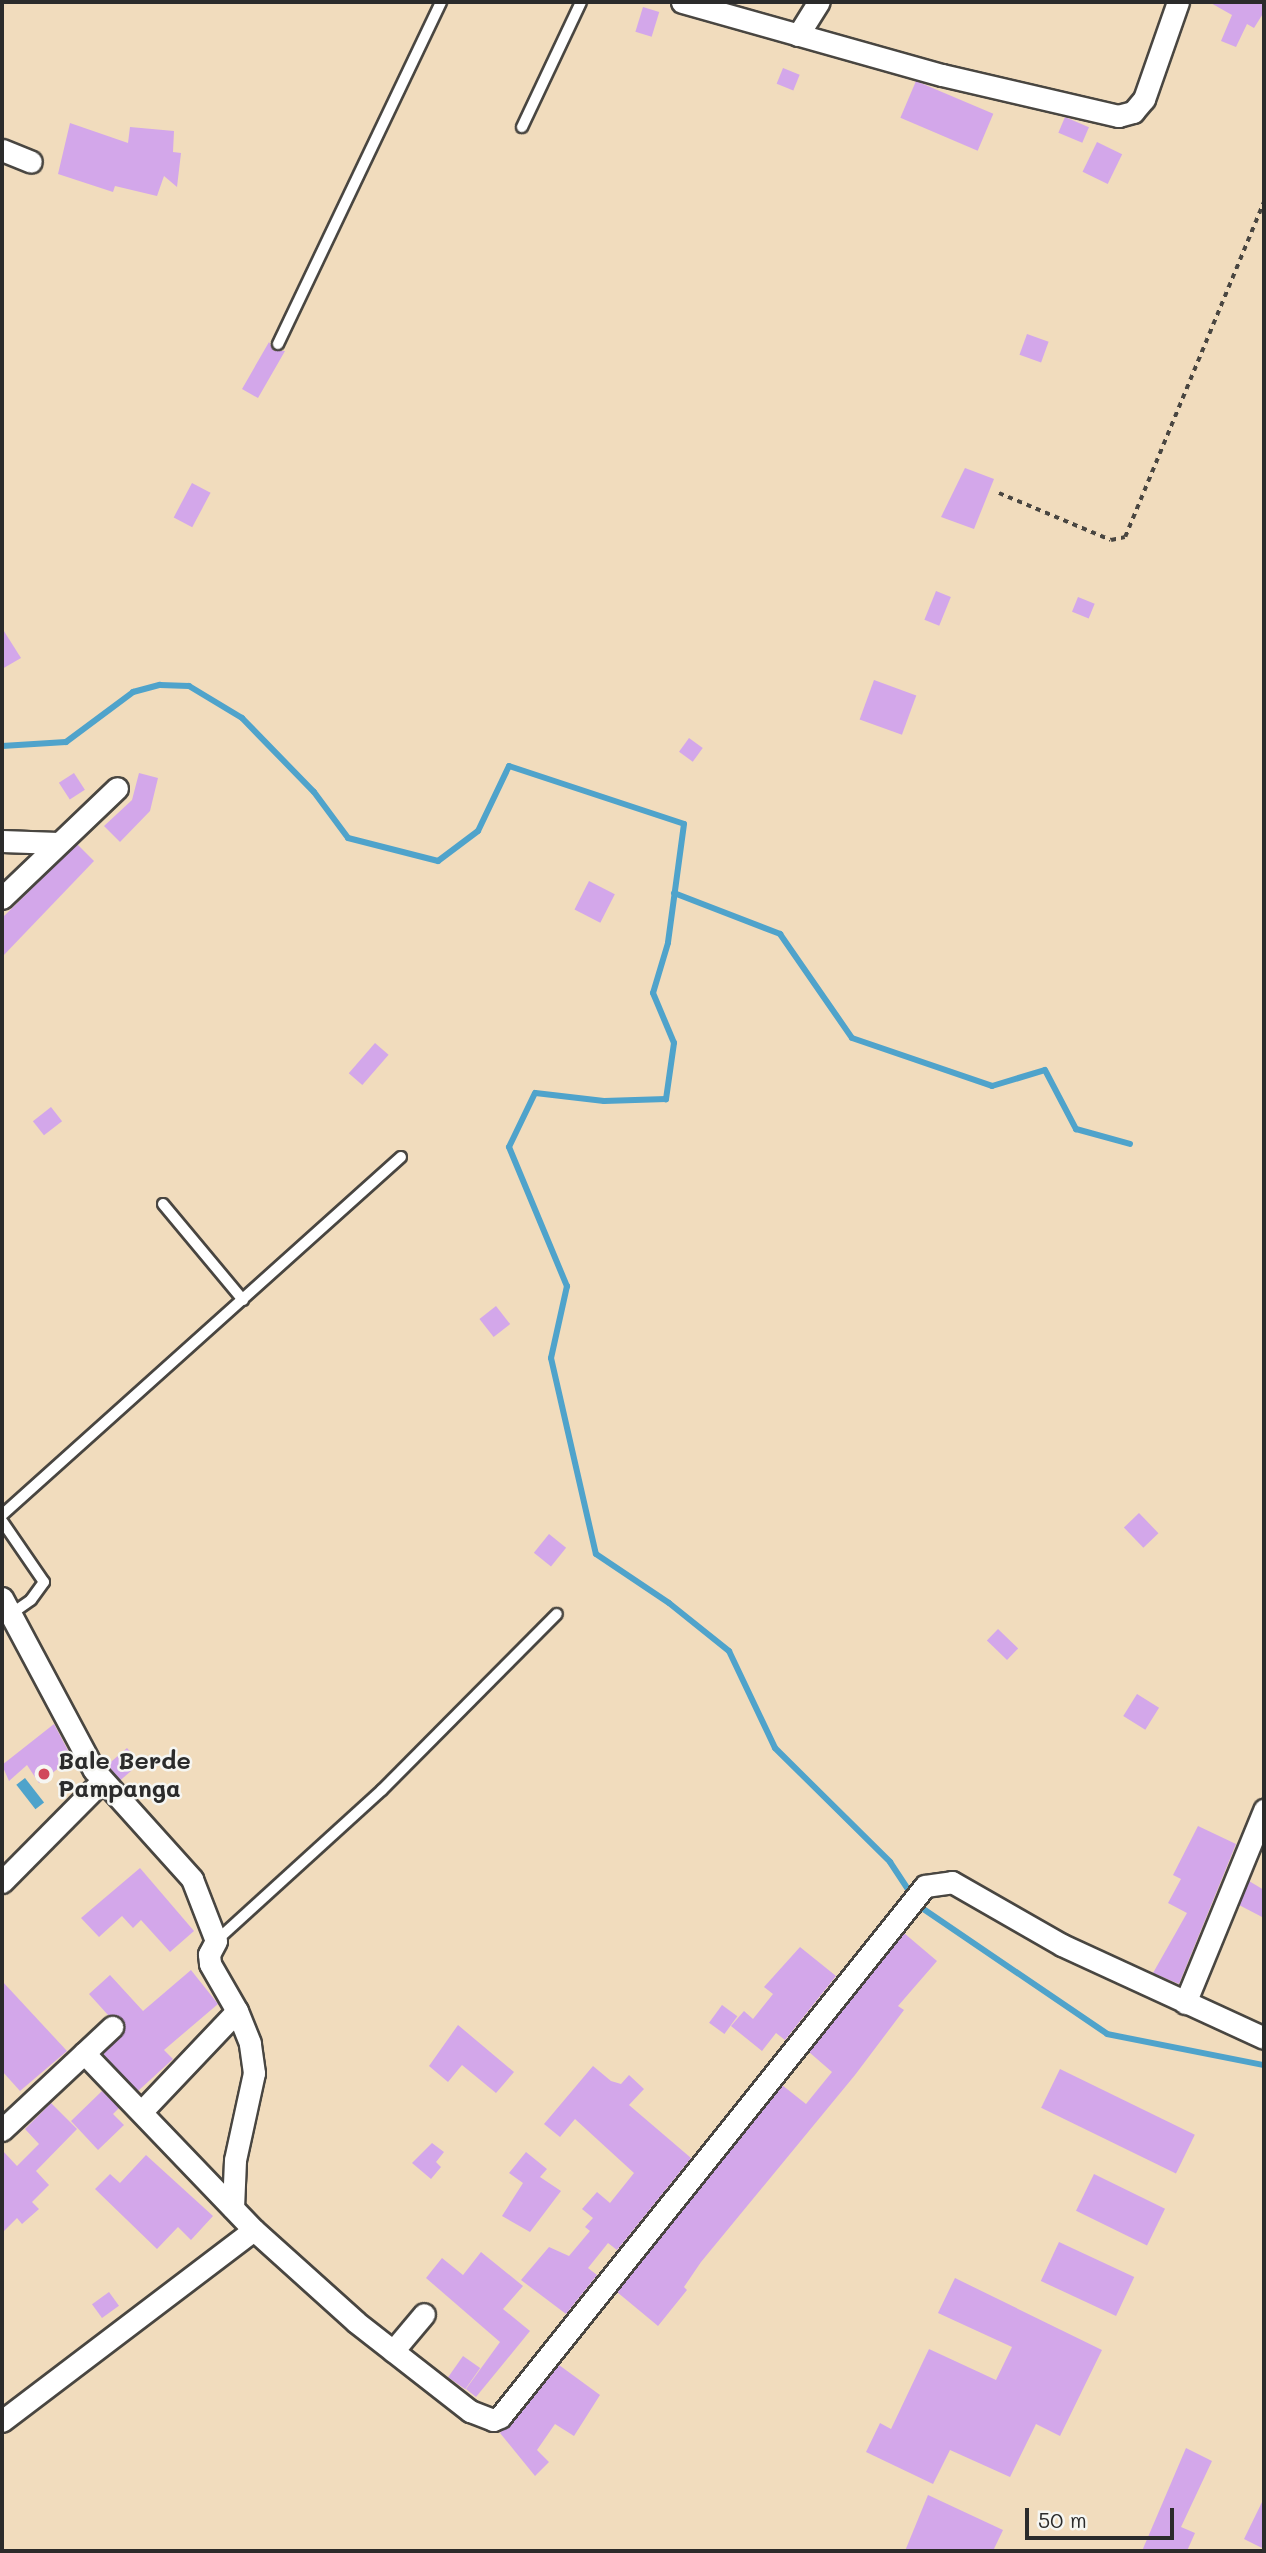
<!DOCTYPE html>
<html>
<head>
<meta charset="utf-8">
<style>
  body { margin:0 }
  #map { position:relative; width:1266px; height:2553px; overflow:hidden; background:#f1dcbd; font-family:Mali,sans-serif }
  div>[style] { position:absolute }
  .water>* { inset:0; background:#4fa3cb; transform-origin:0 0 }
  .stream>* { height:6px; margin:-3px; padding:0 3px; transform-origin:3px; border-radius:3px; background:#4fa3cb }
  .building>* { inset:0; background:#d3a7ea; transform-origin:0 0 }
  .path>* { height:3.5px; margin-top:-1.75px; transform-origin:0; background:repeating-linear-gradient(90deg,#494641 0 5px,transparent 0 10px) }
  .roads { filter:drop-shadow(2px 0 #494641) drop-shadow(-2px 0 #494641) drop-shadow(0 2px #494641) drop-shadow(0 -2px #494641) }
  .lane>* { height:10px; margin:-5px; padding:0 5px; transform-origin:5px; border-radius:5px; background:#fff }
  .street>* { height:21px; margin:-10.5px; padding:0 10.5px; transform-origin:10.5px; border-radius:10.5px; background:#fff }
  .dots>* { width:19px; height:19px; translate:-50% -50%; box-sizing:border-box; border:4px solid #f6f6f2; border-radius:50% }
  span { translate:-50% -50%; white-space:nowrap; text-align:center; line-height:1.15; -webkit-text-stroke:5px #f6f6f2; paint-order:stroke }
  .poi-label { font-size:24px; color:#2b2b2b; font-weight:700 }
  .left { translate:0 -50%; text-align:left }
  .frame { position:absolute; inset:0; border:4px solid #2b2b2b; pointer-events:none }
  .scale { position:absolute; left:1025px; top:2508px; width:149px; height:32px; box-sizing:border-box; border:4px solid #2b2b2b; border-top:0; padding-left:9px; font-size:21px; line-height:24px; white-space:nowrap; color:#2b2b2b; -webkit-text-stroke:5px #f6f6f2; paint-order:stroke }
</style>
</head>
<body>
<div id="map">
  <div class="water">
    <div style="left:25px;top:1778px;width:31px;height:11px;rotate:52deg"></div>
  </div>
  <div class="stream">
    <div style="left:2px;top:746px;width:64px;rotate:-3.6deg"></div>
    <div style="left:66px;top:742px;width:84px;rotate:-36.7deg"></div>
    <div style="left:133px;top:692px;width:28px;rotate:-15deg"></div>
    <div style="left:160px;top:685px;width:29px;rotate:2deg"></div>
    <div style="left:189px;top:686px;width:62px;rotate:31.1deg"></div>
    <div style="left:242px;top:718px;width:103px;rotate:45.8deg"></div>
    <div style="left:314px;top:792px;width:57px;rotate:53.5deg"></div>
    <div style="left:348px;top:838px;width:93px;rotate:14.3deg"></div>
    <div style="left:438px;top:861px;width:50px;rotate:-36.9deg"></div>
    <div style="left:478px;top:831px;width:72px;rotate:-64.5deg"></div>
    <div style="left:509px;top:766px;width:184px;rotate:18.3deg"></div>
    <div style="left:684px;top:824px;width:120px;rotate:97.7deg"></div>
    <div style="left:668px;top:943px;width:52px;rotate:106.7deg"></div>
    <div style="left:653px;top:993px;width:54px;rotate:67.2deg"></div>
    <div style="left:674px;top:1043px;width:57px;rotate:98.1deg"></div>
    <div style="left:666px;top:1099px;width:62px;rotate:178.2deg"></div>
    <div style="left:604px;top:1101px;width:69px;rotate:-173.4deg"></div>
    <div style="left:535px;top:1093px;width:60px;rotate:115.7deg"></div>
    <div style="left:509px;top:1147px;width:151px;rotate:67.4deg"></div>
    <div style="left:567px;top:1286px;width:74px;rotate:102.5deg"></div>
    <div style="left:551px;top:1358px;width:201px;rotate:77.1deg"></div>
    <div style="left:596px;top:1554px;width:88px;rotate:33.9deg"></div>
    <div style="left:669px;top:1603px;width:77px;rotate:38.7deg"></div>
    <div style="left:729px;top:1651px;width:107px;rotate:64.6deg"></div>
    <div style="left:775px;top:1748px;width:162px;rotate:44.7deg"></div>
    <div style="left:890px;top:1862px;width:53px;rotate:56.6deg"></div>
    <div style="left:919px;top:1906px;width:227px;rotate:34.2deg"></div>
    <div style="left:1107px;top:2034px;width:160px;rotate:11.2deg"></div>
    <div style="left:674px;top:893px;width:114px;rotate:21.1deg"></div>
    <div style="left:780px;top:934px;width:126px;rotate:55.3deg"></div>
    <div style="left:852px;top:1038px;width:148px;rotate:18.9deg"></div>
    <div style="left:992px;top:1086px;width:55px;rotate:-16.8deg"></div>
    <div style="left:1045px;top:1070px;width:67px;rotate:62.3deg"></div>
    <div style="left:1076px;top:1129px;width:56px;rotate:15.5deg"></div>
  </div>
  <div class="building">
    <div style="clip-path:polygon(1209px 2px,1264px 2px,1264px 12px,1254px 28px,1247px 24px,1236px 47px,1221px 41px,1232px 15px)"></div>
    <div style="left:643px;top:7px;width:17px;height:26px;rotate:17deg"></div>
    <div style="left:783px;top:68px;width:18px;height:17px;rotate:22deg"></div>
    <div style="left:916px;top:81px;width:84px;height:40px;rotate:23deg"></div>
    <div style="left:1065px;top:117px;width:26px;height:17px;rotate:23deg"></div>
    <div style="clip-path:polygon(70px 123px,128px 143px,130px 127px,174px 131px,173px 152px,181px 153px,177px 187px,164px 176px,157px 196px,115px 186px,113px 192px,58px 174px)"></div>
    <div style="left:1097px;top:142px;width:28px;height:33px;rotate:26deg"></div>
    <div style="left:1027px;top:334px;width:23px;height:22px;rotate:20deg"></div>
    <div style="clip-path:polygon(269px 342px,274px 351px,285px 351px,258px 398px,242px 389px)"></div>
    <div style="clip-path:polygon(965px 468px,994px 479px,974px 529px,941px 517px)"></div>
    <div style="left:192px;top:483px;width:21px;height:39px;rotate:28deg"></div>
    <div style="left:936px;top:591px;width:16px;height:31px;rotate:22deg"></div>
    <div style="left:1078px;top:597px;width:18px;height:16px;rotate:22deg"></div>
    <div style="clip-path:polygon(2px 628px,21px 658px,2px 669px)"></div>
    <div style="left:874px;top:680px;width:45px;height:42px;rotate:20deg"></div>
    <div style="left:689px;top:738px;width:17px;height:17px;rotate:36deg"></div>
    <div style="left:74px;top:773px;width:20px;height:18px;rotate:57deg"></div>
    <div style="clip-path:polygon(139px 773px,158px 778px,150px 811px,120px 842px,104px 826px,132px 800px)"></div>
    <div style="clip-path:polygon(77px 844px,94px 861px,2px 957px,2px 918px)"></div>
    <div style="left:589px;top:881px;width:29px;height:32px;rotate:27deg"></div>
    <div style="left:375px;top:1043px;width:18px;height:40px;rotate:41deg"></div>
    <div style="left:51px;top:1107px;width:18px;height:23px;rotate:52deg"></div>
    <div style="left:496px;top:1306px;width:23px;height:21px;rotate:52deg"></div>
    <div style="left:1139px;top:1513px;width:28px;height:21px;rotate:46deg"></div>
    <div style="left:549px;top:1534px;width:22px;height:24px;rotate:39deg"></div>
    <div style="left:998px;top:1629px;width:28px;height:16px;rotate:44deg"></div>
    <div style="left:1137px;top:1694px;width:26px;height:26px;rotate:32deg"></div>
    <div style="clip-path:polygon(54px 1724px,72px 1758px,39px 1783px,27px 1765px,9px 1781px,2px 1765px)"></div>
    <div style="left:127px;top:1748px;width:20px;height:26px;rotate:49deg"></div>
    <div style="clip-path:polygon(1198px 1826px,1236px 1844px,1179px 1984px,1153px 1973px,1187px 1913px,1168px 1903px,1181px 1879px,1173px 1875px)"></div>
    <div style="clip-path:polygon(140px 1868px,194px 1931px,170px 1952px,141px 1920px,133px 1928px,122px 1916px,99px 1937px,81px 1918px)"></div>
    <div style="clip-path:polygon(1249px 1881px,1264px 1890px,1264px 1918px,1239px 1905px)"></div>
    <div style="clip-path:polygon(904px 1933px,937px 1961px,898px 2006px,904px 2010px,855px 2075px,701px 2262px,684px 2287px,687px 2290px,658px 2326px,617px 2292px,782px 2085px,806px 2104px,832px 2072px,809px 2052px)"></div>
    <div style="clip-path:polygon(800px 1947px,836px 1976px,785px 2040px,776px 2033px,762px 2051px,731px 2026px,744px 2011px,753px 2019px,773px 1994px,764px 1987px)"></div>
    <div style="clip-path:polygon(191px 1970px,218px 2004px,164px 2050px,173px 2059px,138px 2091px,103px 2054px,121px 2036px,125px 2023px,116px 2015px,108px 2015px,89px 1994px,110px 1975px,143px 2011px)"></div>
    <div style="clip-path:polygon(2px 1981px,67px 2051px,20px 2091px,2px 2071px)"></div>
    <div style="left:722px;top:2005px;width:19px;height:22px;rotate:36deg"></div>
    <div style="clip-path:polygon(458px 2025px,514px 2072px,496px 2093px,462px 2065px,448px 2082px,429px 2066px)"></div>
    <div style="clip-path:polygon(593px 2066px,611px 2081px,621px 2084px,629px 2075px,644px 2089px,629px 2105px,691px 2158px,617px 2250px,608px 2243px,588px 2268px,597px 2275px,566px 2314px,521px 2280px,549px 2247px,569px 2256px,590px 2231px,585px 2227px,593px 2218px,582px 2209px,597px 2192px,610px 2203px,634px 2173px,575px 2119px,560px 2137px,544px 2124px)"></div>
    <div style="left:1060px;top:2069px;width:150px;height:43px;rotate:26deg"></div>
    <div style="clip-path:polygon(102px 2091px,119px 2108px,113px 2114px,124px 2125px,98px 2150px,71px 2121px)"></div>
    <div style="clip-path:polygon(51px 2103px,77px 2129px,36px 2171px,49px 2185px,32px 2202px,39px 2209px,22px 2224px,17px 2218px,2px 2233px,2px 2150px,17px 2166px,39px 2144px,25px 2129px)"></div>
    <div style="clip-path:polygon(432px 2143px,444px 2152px,436px 2162px,441px 2167px,431px 2179px,412px 2163px)"></div>
    <div style="clip-path:polygon(526px 2152px,547px 2169px,540px 2177px,561px 2191px,530px 2232px,502px 2216px,523px 2183px,509px 2173px)"></div>
    <div style="clip-path:polygon(146px 2155px,213px 2216px,191px 2240px,178px 2227px,157px 2249px,95px 2189px,110px 2174px,120px 2183px)"></div>
    <div style="left:1094px;top:2174px;width:79px;height:41px;rotate:26deg"></div>
    <div style="left:1059px;top:2242px;width:83px;height:43px;rotate:25deg"></div>
    <div style="clip-path:polygon(481px 2252px,523px 2286px,503px 2309px,530px 2331px,476px 2397px,466px 2389px,500px 2342px,426px 2278px,442px 2258px,463px 2275px)"></div>
    <div style="clip-path:polygon(955px 2278px,1102px 2350px,1060px 2436px,1036px 2424px,1010px 2477px,950px 2450px,933px 2484px,866px 2452px,880px 2423px,891px 2429px,929px 2349px,996px 2380px,1012px 2347px,938px 2313px)"></div>
    <div style="left:109px;top:2292px;width:17px;height:21px;rotate:54deg"></div>
    <div style="left:463px;top:2356px;width:21px;height:26px;rotate:35deg"></div>
    <div style="clip-path:polygon(559px 2365px,600px 2395px,574px 2436px,555px 2424px,537px 2450px,549px 2462px,535px 2476px,500px 2433px)"></div>
    <div style="clip-path:polygon(1186px 2448px,1212px 2461px,1181px 2527px,1195px 2533px,1187px 2551px,1142px 2551px)"></div>
    <div style="clip-path:polygon(928px 2495px,1003px 2530px,993px 2551px,905px 2551px)"></div>
    <div style="clip-path:polygon(1264px 2498px,1264px 2549px,1244px 2539px)"></div>
  </div>
  <div class="path">
    <div style="left:999px;top:493px;width:121px;rotate:22.8deg"></div>
    <div style="left:1111px;top:540px;width:14px;rotate:-12deg"></div>
    <div style="left:1125px;top:537px;width:364px;rotate:-67.5deg"></div>
  </div>
  <div class="roads">
    <div class="lane">
      <div style="left:522px;top:127px;width:138px;rotate:-64.7deg"></div>
      <div style="left:278px;top:344px;width:379px;rotate:-64.5deg"></div>
      <div style="left:163px;top:1204px;width:125px;rotate:50.2deg"></div>
      <div style="left:2px;top:1515px;width:536px;rotate:-41.9deg"></div>
      <div style="left:2px;top:1521px;width:74px;rotate:55.5deg"></div>
      <div style="left:44px;top:1582px;width:22px;rotate:126deg"></div>
      <div style="left:31px;top:1600px;width:29px;rotate:145deg"></div>
      <div style="left:216px;top:1941px;width:224px;rotate:-42.3deg"></div>
      <div style="left:382px;top:1790px;width:248px;rotate:-45.2deg"></div>
    </div>
    <div class="street">
      <div style="left:682px;top:2px;width:270px;rotate:15.7deg"></div>
      <div style="left:942px;top:75px;width:181px;rotate:13.1deg"></div>
      <div style="left:1118px;top:116px;width:16px;rotate:-15deg"></div>
      <div style="left:1133px;top:112px;width:17px;rotate:-50deg"></div>
      <div style="left:1144px;top:99px;width:103px;rotate:-70.7deg"></div>
      <div style="left:798px;top:35px;width:39px;rotate:-58deg"></div>
      <div style="left:2px;top:150px;width:31px;rotate:22deg"></div>
      <div style="left:2px;top:841px;width:56px;rotate:2deg"></div>
      <div style="left:2px;top:898px;width:159px;rotate:-43.7deg"></div>
      <div style="left:2px;top:1598px;width:195px;rotate:61.9deg"></div>
      <div style="left:94px;top:1770px;width:147px;rotate:48deg"></div>
      <div style="left:192px;top:1879px;width:66px;rotate:68.8deg"></div>
      <div style="left:216px;top:1941px;width:15px;rotate:118deg"></div>
      <div style="left:209px;top:1954px;width:10px;rotate:84deg"></div>
      <div style="left:210px;top:1964px;width:54px;rotate:60.1deg"></div>
      <div style="left:237px;top:2011px;width:139px;rotate:133.5deg"></div>
      <div style="left:2px;top:1882px;width:142px;rotate:-45.3deg"></div>
      <div style="left:1185px;top:2003px;width:209px;rotate:-67.7deg"></div>
      <div style="left:84px;top:2053px;width:245px;rotate:46.2deg"></div>
      <div style="left:2px;top:2130px;width:151px;rotate:-43.1deg"></div>
      <div style="left:233px;top:2208px;width:48px;rotate:-87.6deg"></div>
      <div style="left:235px;top:2160px;width:89px;rotate:-77.7deg"></div>
      <div style="left:254px;top:2073px;width:30px;rotate:-98deg"></div>
      <div style="left:250px;top:2043px;width:35px;rotate:-112deg"></div>
      <div style="left:393px;top:2351px;width:48px;rotate:-50deg"></div>
      <div style="left:2px;top:2421px;width:316px;rotate:-37.2deg"></div>
      <div style="left:254px;top:2230px;width:137px;rotate:42deg"></div>
      <div style="left:356px;top:2322px;width:145px;rotate:38deg"></div>
      <div style="left:470px;top:2411px;width:25px;rotate:21deg"></div>
      <div style="left:493px;top:2420px;width:8px;rotate:-23deg"></div>
      <div style="left:500px;top:2417px;width:680px;rotate:-51.33deg"></div>
      <div style="left:925px;top:1886px;width:27px;rotate:-8deg"></div>
      <div style="left:952px;top:1882px;width:127px;rotate:29.8deg"></div>
      <div style="left:1062px;top:1945px;width:222px;rotate:24.7deg"></div>
    </div>
  </div>
  <div class="dots">
    <div style="left:44px;top:1774px;background:#d1495b"></div>
  </div>
  <div class="poi-label">
    <span class="left" style="left:58px;top:1774px">Bale Berde<br>Pampanga</span>
  </div>
  <div class="frame"></div>
  <div class="scale">50 m</div>
</div>
</body>
</html>
